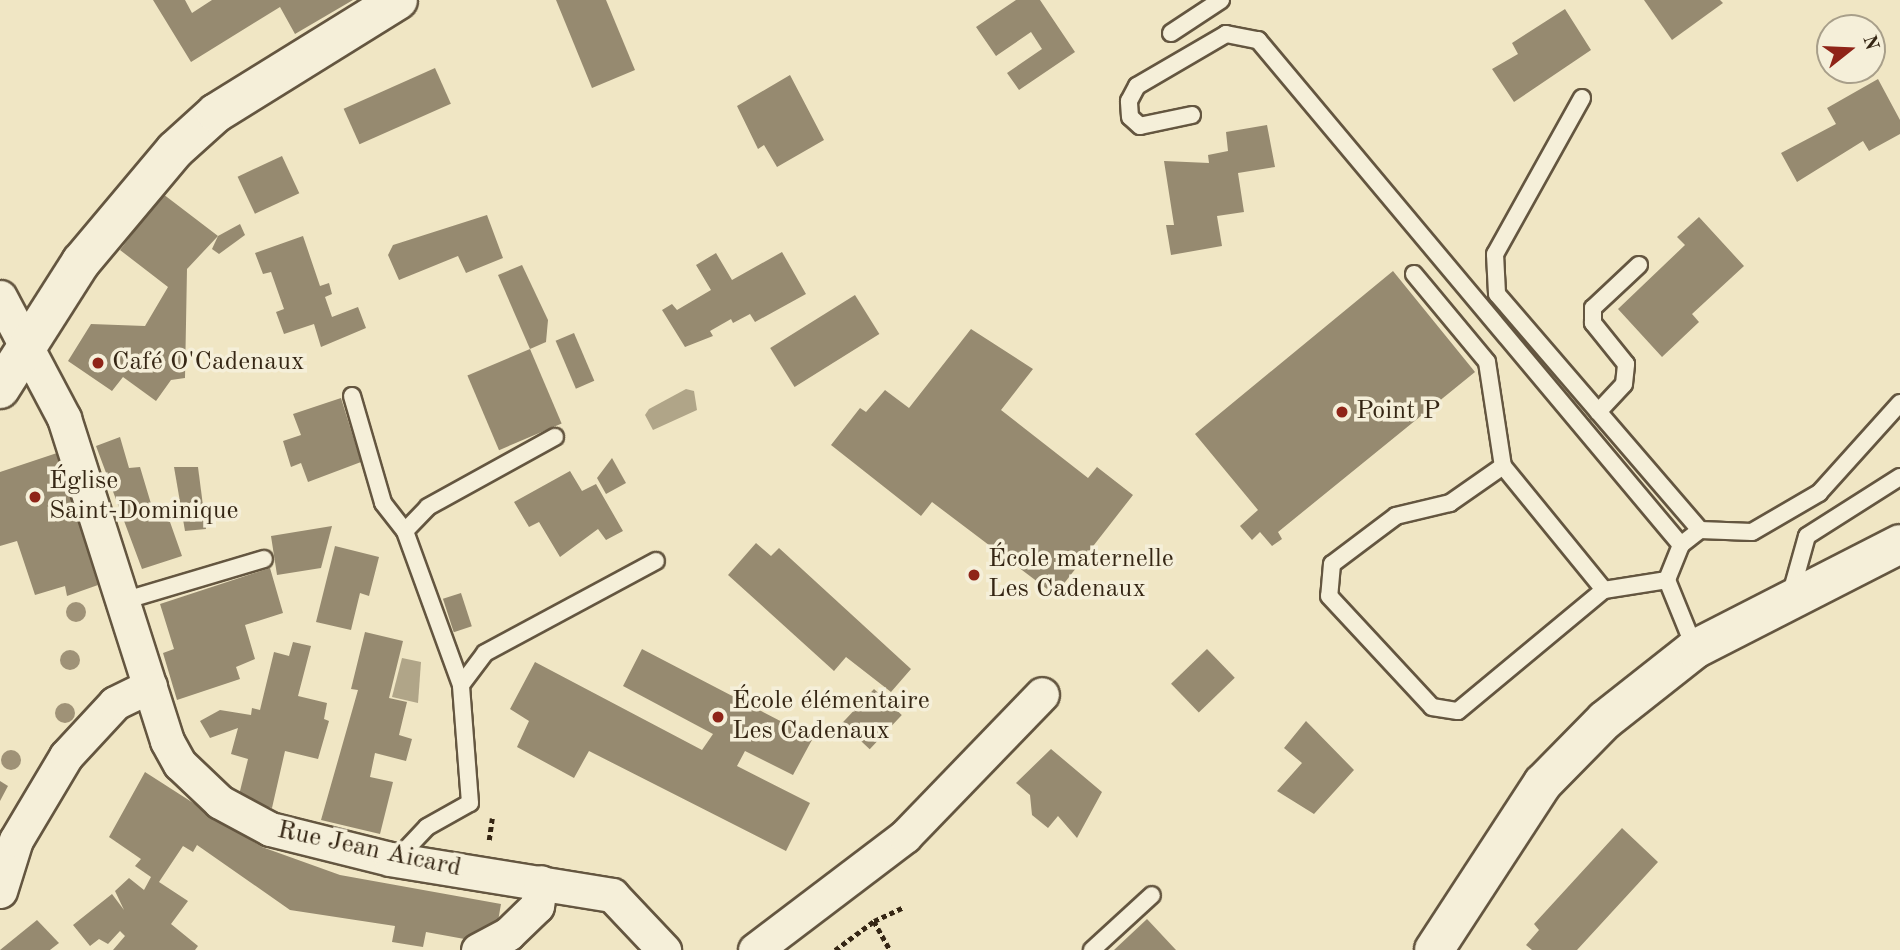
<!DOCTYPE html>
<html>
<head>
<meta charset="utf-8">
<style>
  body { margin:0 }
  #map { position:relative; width:1900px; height:950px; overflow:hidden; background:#f0e6c4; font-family:"Old Standard TT",serif }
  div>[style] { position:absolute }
  .water>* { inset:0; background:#b0a588 }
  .building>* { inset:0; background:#968a70; transform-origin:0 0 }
  .path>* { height:4.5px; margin-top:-2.25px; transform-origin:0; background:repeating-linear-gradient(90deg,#352614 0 5px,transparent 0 8.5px) }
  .roads { filter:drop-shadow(2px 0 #645640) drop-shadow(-2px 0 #645640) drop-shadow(0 2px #645640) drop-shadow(0 -2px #645640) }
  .lane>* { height:16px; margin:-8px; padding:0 8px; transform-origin:8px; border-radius:8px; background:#f5efd9 }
  .street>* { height:33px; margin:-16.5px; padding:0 16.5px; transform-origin:16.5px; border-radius:16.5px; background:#f5efd9 }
  .secondary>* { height:38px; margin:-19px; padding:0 19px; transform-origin:19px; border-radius:19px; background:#f5efd9 }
  .trees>* { width:20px; height:20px; margin:-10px; border-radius:50%; background:#9f9277 }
  .dots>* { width:19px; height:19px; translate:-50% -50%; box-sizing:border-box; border:4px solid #f5efd9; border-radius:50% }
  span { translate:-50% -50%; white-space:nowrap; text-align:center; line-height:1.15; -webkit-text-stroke:7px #f5efd9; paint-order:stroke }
  .poi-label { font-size:26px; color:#352614 }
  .left { translate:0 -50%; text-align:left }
  .street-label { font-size:26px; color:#352614 }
  .north { position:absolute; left:1816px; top:14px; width:70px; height:70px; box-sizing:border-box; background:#f5efd9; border:2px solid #a89f8a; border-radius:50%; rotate:72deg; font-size:19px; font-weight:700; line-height:28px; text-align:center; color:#352614 }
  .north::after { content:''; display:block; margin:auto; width:24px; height:32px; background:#8f2418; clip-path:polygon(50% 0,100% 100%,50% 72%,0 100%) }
</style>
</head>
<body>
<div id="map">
  <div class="water">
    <div style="clip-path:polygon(686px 389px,694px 391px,697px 410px,653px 430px,645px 415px,649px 409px)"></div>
    <div style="clip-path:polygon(402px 658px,421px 662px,418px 703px,392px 697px)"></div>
  </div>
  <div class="building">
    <div style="clip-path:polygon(153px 0,185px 0,192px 13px,212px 0,353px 0,295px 34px,280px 7px,191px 62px)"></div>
    <div style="clip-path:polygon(556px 0,606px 0,635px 70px,592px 88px)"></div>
    <div style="clip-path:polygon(1016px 0,1040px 0,1075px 52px,1019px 90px,1007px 73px,1042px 49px,1031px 32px,996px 56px,976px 27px)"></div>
    <div style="clip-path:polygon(1644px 0,1720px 0,1723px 3px,1672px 40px)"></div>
    <div style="clip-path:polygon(1565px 9px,1591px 50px,1514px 102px,1492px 69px,1518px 54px,1512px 43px)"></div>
    <div style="left:435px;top:68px;width:39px;height:100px;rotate:66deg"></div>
    <div style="clip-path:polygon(790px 75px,824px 140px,777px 167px,764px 145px,758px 149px,737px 106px)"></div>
    <div style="clip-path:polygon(1878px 79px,1900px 120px,1900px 134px,1869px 151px,1863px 141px,1797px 182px,1781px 153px,1836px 124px,1827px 108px)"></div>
    <div style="clip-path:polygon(1267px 125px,1275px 167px,1238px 173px,1244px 212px,1217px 216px,1222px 246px,1171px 255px,1166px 225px,1174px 225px,1164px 161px,1209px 163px,1208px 155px,1228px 151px,1226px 132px)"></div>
    <div style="left:282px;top:156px;width:41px;height:49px;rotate:65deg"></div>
    <div style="clip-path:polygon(163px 194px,218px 236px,187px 269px,185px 378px,171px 380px,156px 401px,123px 377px,112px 391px,68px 361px,91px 324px,145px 326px,168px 287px,120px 250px)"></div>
    <div style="clip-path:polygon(487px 215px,503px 258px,466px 273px,458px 256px,399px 280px,388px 255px,393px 245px)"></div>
    <div style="clip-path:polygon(1699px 217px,1744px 266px,1692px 314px,1699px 322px,1662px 357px,1618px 309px,1685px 245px,1677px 237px)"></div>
    <div style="clip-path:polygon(240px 224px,245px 235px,219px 254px,212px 249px,218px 236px)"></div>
    <div style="clip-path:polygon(303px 236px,320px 286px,329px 283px,332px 294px,325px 297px,332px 317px,358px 307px,366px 328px,321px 347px,314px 324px,284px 334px,276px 312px,284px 309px,271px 272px,263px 274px,255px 253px)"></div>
    <div style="clip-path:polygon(782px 252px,806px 294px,755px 322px,750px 314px,733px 323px,731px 319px,710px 331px,713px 336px,685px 347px,662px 310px,672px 304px,677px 310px,711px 290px,696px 265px,716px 253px,732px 280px)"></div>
    <div style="clip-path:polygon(522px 265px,548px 320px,546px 342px,530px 349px,498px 275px)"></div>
    <div style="clip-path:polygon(1393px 271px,1475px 372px,1278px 532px,1282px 539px,1272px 546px,1260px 532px,1252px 540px,1240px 526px,1258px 510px,1195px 434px)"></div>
    <div style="left:855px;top:295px;width:46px;height:100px;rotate:58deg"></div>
    <div style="clip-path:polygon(971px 329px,1033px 369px,1001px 410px,1088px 478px,1097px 467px,1133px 495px,1055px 595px,932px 502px,921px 516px,831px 445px,860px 408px,866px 412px,885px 390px,909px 408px)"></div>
    <div style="left:574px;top:333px;width:52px;height:20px;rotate:67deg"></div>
    <div style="left:530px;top:349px;width:81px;height:68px;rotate:67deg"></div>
    <div style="clip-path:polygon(341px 398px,361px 462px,308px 482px,301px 463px,291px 467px,283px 441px,301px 435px,293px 414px)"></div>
    <div style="clip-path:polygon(120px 437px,129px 468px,140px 467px,155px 517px,170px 522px,182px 556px,142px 569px,96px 446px)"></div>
    <div style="clip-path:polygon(57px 453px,98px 585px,67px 596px,65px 586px,35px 595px,17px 541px,0 546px,0 472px)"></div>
    <div style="clip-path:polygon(612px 458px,626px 483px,606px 494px,597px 478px)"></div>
    <div style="clip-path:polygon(174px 467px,198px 467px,206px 529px,185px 531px)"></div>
    <div style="clip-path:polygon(570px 471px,582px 491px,596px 484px,623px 531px,606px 540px,598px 529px,560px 557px,539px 522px,529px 527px,514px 502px)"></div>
    <div style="clip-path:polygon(332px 526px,321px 568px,277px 575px,271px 536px)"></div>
    <div style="clip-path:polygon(756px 543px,771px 556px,779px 548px,911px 669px,891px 692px,846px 657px,834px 671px,728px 575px)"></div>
    <div style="clip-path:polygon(335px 546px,379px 557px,369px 596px,360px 593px,351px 630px,316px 622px)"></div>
    <div style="clip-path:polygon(270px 568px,283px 613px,245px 625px,255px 659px,236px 667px,240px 679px,177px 700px,163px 653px,174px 649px,160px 604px)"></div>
    <div style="left:461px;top:593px;width:35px;height:19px;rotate:72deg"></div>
    <div style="clip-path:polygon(365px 632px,403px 641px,389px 698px,407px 702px,399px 735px,412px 739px,406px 761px,375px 753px,370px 777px,393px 782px,380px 834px,321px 820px,358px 690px,351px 689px)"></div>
    <div style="clip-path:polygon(293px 642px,311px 646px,298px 696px,327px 703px,324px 719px,329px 721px,318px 759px,285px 751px,272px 808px,238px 799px,248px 759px,231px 754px,238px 728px,210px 738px,200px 721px,220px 710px,251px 715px,252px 708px,260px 710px,274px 652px,289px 656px)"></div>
    <div style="clip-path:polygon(642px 649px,813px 738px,793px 775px,745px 751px,737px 766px,810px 803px,786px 851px,589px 751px,574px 778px,517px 747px,529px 721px,510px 709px,535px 662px,702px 750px,713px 734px,623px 686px)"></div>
    <div style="left:1207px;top:649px;width:40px;height:50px;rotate:46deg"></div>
    <div style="left:874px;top:689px;width:38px;height:47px;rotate:43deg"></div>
    <div style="clip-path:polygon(1306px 721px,1354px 770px,1314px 814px,1277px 791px,1302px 763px,1284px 748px)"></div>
    <div style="clip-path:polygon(1051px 749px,1102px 792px,1077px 838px,1058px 816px,1048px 828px,1032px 815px,1030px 795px,1016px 783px)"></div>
    <div style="clip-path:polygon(145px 772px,262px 847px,340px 875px,501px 904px,497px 927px,470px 940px,426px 932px,423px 947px,392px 942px,395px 926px,290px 910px,197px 845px,193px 852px,183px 846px,159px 882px,188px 901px,171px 924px,198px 946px,195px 950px,113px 950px,125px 936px,120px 931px,108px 944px,99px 939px,90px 946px,73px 925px,112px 894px,124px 910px,115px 891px,129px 878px,144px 890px,151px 877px,135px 866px,141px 859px,109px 837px)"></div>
    <div style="clip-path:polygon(0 781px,8px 786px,0 801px)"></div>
    <div style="clip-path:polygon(1622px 828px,1658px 862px,1577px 950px,1532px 950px,1526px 945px,1539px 930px,1534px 924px)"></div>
    <div style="clip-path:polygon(1147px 919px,1176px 950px,1114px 950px)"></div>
    <div style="clip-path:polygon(37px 920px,59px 943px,50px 950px,0 950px)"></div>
  </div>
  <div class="path">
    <div style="left:489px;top:840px;width:22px;rotate:-82deg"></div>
    <div style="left:874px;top:921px;width:33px;rotate:-25deg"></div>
    <div style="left:835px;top:950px;width:49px;rotate:-36.6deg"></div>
    <div style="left:874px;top:921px;width:33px;rotate:61deg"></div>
  </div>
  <div class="roads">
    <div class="lane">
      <div style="left:1171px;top:33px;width:60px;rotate:-33.4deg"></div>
      <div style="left:1582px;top:98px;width:179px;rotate:119.1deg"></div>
      <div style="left:1495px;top:254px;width:40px;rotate:87.1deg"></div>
      <div style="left:1497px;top:294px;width:311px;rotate:49.3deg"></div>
      <div style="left:1700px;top:530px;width:24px;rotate:142deg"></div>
      <div style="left:1681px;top:545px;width:38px;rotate:112deg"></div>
      <div style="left:1667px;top:580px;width:74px;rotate:67.9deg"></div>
      <div style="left:1192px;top:115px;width:53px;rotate:168.1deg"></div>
      <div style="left:1140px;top:126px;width:13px;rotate:-138deg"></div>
      <div style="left:1130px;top:117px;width:16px;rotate:-94deg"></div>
      <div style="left:1129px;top:101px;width:17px;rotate:-62deg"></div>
      <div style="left:1137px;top:86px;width:103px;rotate:-30.3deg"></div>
      <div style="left:1226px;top:34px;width:33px;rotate:11deg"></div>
      <div style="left:1258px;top:40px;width:659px;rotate:50.05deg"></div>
      <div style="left:1414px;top:274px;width:114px;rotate:50.3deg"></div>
      <div style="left:1487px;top:362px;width:105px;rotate:81.3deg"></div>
      <div style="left:1503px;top:466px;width:160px;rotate:50.8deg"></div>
      <div style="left:1604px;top:590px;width:64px;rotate:-9deg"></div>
      <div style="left:352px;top:396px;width:111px;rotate:73.8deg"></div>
      <div style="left:383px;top:503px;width:36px;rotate:52deg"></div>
      <div style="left:1598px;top:412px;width:38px;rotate:-47deg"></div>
      <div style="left:1624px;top:384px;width:20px;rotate:-84deg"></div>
      <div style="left:1626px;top:364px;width:53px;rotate:-128.8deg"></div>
      <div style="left:1593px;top:323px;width:15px;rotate:-90deg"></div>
      <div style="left:1593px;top:308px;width:63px;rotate:-43.1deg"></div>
      <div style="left:1503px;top:466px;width:65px;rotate:145.1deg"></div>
      <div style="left:1450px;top:503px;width:56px;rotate:166.5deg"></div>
      <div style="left:1396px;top:516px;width:80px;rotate:143.1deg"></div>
      <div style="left:1332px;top:564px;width:32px;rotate:95deg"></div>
      <div style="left:1329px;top:596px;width:151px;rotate:47.1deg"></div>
      <div style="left:1432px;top:707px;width:26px;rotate:9deg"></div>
      <div style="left:1458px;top:711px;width:190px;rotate:-39.7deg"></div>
      <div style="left:1700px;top:530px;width:52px;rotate:2.2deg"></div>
      <div style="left:1752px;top:532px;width:78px;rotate:-30.2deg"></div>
      <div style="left:1819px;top:493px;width:121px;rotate:-48deg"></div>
      <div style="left:1791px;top:593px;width:59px;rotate:-74.3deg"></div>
      <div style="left:1807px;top:536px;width:110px;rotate:-32.4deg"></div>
      <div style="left:123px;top:601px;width:147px;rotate:-16.6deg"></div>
      <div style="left:461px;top:685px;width:164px;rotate:-110deg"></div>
      <div style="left:405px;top:531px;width:33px;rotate:-46deg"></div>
      <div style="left:428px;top:507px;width:145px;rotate:-28.9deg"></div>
      <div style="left:396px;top:860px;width:45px;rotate:-46.8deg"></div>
      <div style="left:427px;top:827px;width:49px;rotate:-29.2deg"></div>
      <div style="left:470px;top:803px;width:118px;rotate:-94.4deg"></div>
      <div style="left:461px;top:685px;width:40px;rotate:-53deg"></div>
      <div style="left:485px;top:653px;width:194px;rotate:-28.3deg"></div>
      <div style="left:1092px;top:950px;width:81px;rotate:-42.5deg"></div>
    </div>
    <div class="street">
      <div style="left:0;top:297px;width:137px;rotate:62.1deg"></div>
      <div style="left:64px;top:418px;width:339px;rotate:72.3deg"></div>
      <div style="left:167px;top:741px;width:26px;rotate:61deg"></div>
      <div style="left:180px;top:764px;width:55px;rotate:43.5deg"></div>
      <div style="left:220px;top:802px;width:57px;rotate:28.4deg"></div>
      <div style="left:270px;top:829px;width:124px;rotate:14deg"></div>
      <div style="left:390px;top:859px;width:225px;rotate:9.2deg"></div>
      <div style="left:612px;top:895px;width:76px;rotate:46.6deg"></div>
      <div style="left:0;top:891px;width:53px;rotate:-72.6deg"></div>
      <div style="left:16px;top:840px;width:98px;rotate:-59.2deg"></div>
      <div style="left:66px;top:756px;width:72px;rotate:-47.2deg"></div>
      <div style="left:115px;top:703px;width:39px;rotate:-26deg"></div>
      <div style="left:478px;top:950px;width:34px;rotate:-28deg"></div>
      <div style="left:508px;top:934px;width:40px;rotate:-44deg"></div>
      <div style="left:537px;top:906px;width:24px;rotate:-81deg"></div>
      <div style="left:755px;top:950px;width:188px;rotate:-37.2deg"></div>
      <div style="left:905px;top:836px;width:197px;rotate:-46deg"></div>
    </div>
    <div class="secondary">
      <div style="left:0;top:389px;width:151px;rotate:-57.5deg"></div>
      <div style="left:81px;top:262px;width:146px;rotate:-50deg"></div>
      <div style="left:175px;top:150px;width:55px;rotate:-42.1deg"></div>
      <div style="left:216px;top:113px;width:214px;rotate:-31.8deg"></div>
      <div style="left:1434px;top:950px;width:199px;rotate:-56.9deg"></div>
      <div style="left:1543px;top:783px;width:88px;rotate:-45.5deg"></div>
      <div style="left:1605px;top:720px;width:115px;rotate:-38.3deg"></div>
      <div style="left:1695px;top:649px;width:230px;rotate:-27.1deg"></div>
    </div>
  </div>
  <div class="trees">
    <div style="left:76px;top:612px"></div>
    <div style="left:70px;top:660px"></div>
    <div style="left:65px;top:713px"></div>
    <div style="left:11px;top:760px"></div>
  </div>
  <div class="dots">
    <div style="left:98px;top:363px;background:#8f2418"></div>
    <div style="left:1342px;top:412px;background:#8f2418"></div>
    <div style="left:35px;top:497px;background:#8f2418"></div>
    <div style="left:974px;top:575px;background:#8f2418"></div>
    <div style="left:718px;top:717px;background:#8f2418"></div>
  </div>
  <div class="poi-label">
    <span class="left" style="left:112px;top:363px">Café O'Cadenaux</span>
    <span class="left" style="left:1356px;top:412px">Point P</span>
    <span class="left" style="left:49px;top:497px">Église<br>Saint-Dominique</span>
    <span class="left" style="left:988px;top:575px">École maternelle<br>Les Cadenaux</span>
    <span class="left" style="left:732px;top:717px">École élémentaire<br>Les Cadenaux</span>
  </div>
  <div class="street-label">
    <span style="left:369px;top:850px;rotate:12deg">Rue Jean Aicard</span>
  </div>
  <div class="north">N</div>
</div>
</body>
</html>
